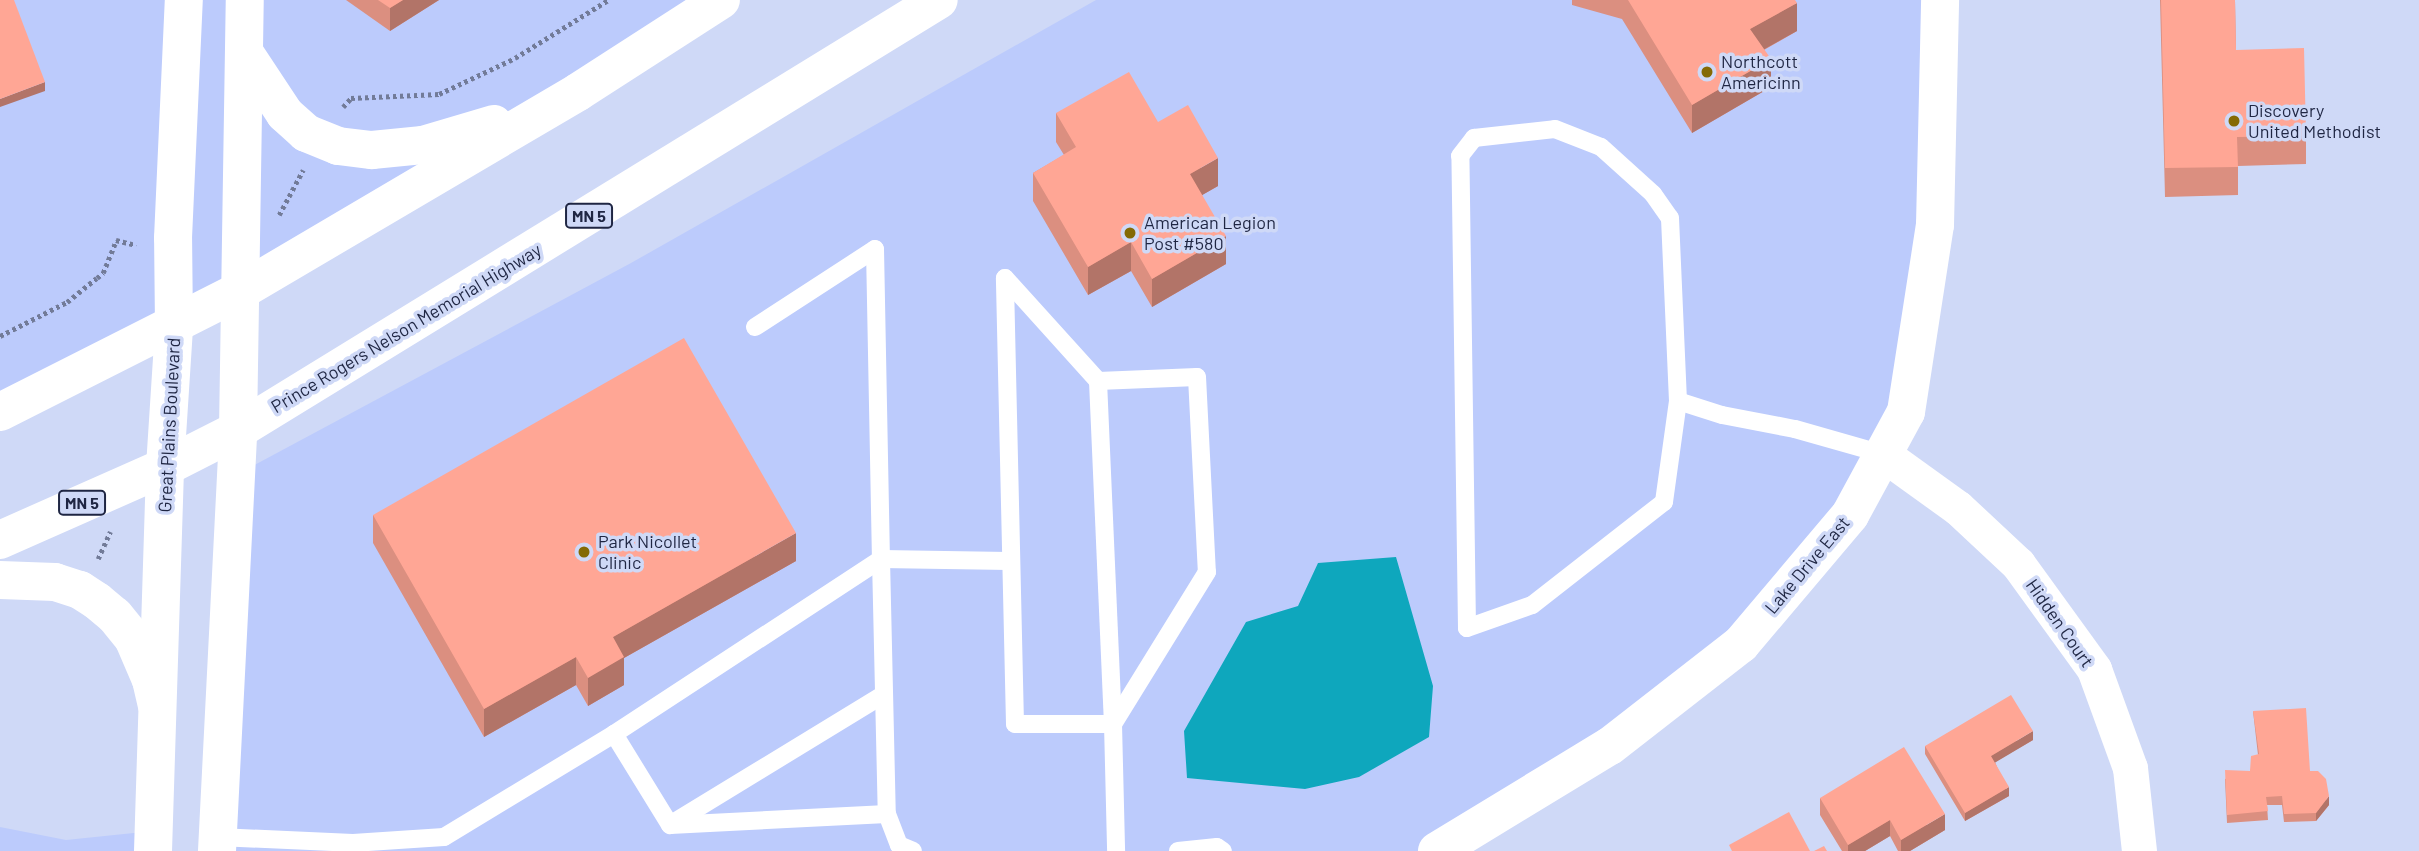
<!DOCTYPE html>
<html>
<head>
<meta charset="utf-8">
<style>
  body { margin:0 }
  #map { position:relative; width:2419px; height:851px; overflow:hidden; background:#cfd9f7; font-family:Barlow,sans-serif }
  div>[style] { position:absolute }
  .built>* { inset:0; background:#bccbfc }
  .water>* { inset:0; background:#0ea7bd }
  .path>* { height:4.5px; margin-top:-2.25px; transform-origin:0; background:repeating-linear-gradient(90deg,#727b98 0 3.5px,transparent 0 7px) }
  .lane>* { height:18px; margin:-9px; padding:0 9px; transform-origin:9px; border-radius:9px; background:#fff }
  .street>* { height:35px; margin:-17.5px; padding:0 17.5px; transform-origin:17.5px; border-radius:17.5px; background:#fff }
  .secondary>* { height:38px; margin:-19px; padding:0 19px; transform-origin:19px; border-radius:19px; background:#fff }
  .primary>* { height:38px; margin:-19px; padding:0 19px; transform-origin:19px; border-radius:19px; background:#fff }
  .wall>* { inset:0; background:#db8f80 }
  .shaded-wall>* { inset:0; background:#b27468 }
  .building>* { inset:0; background:#ffa695 }
  .dots>* { width:19px; height:19px; translate:-50% -50%; box-sizing:border-box; border:4px solid #cfd9f7; border-radius:50% }
  span { translate:-50% -50%; white-space:nowrap; text-align:center; line-height:1.15; -webkit-text-stroke:7px #cfd9f7; paint-order:stroke }
  .shield-label span { padding:2px 5px; background:#cfd9f7; border:2px solid; border-radius:5px; -webkit-text-stroke-width:0 }
  .shield-label { font-size:16px; color:#1f2643; font-weight:700 }
  .poi-label { font-size:18px; color:#1f2643 }
  .left { translate:0 -50%; text-align:left }
  .street-label { font-size:18px; color:#1f2643 }
</style>
</head>
<body>
<div id="map">
  <div class="built">
    <div style="clip-path:polygon(0 0,709px 0,0 412px)"></div>
    <div style="clip-path:polygon(1096px 0,1942px 0,1903px 418px,1751px 631px,1437px 851px,217px 851px,236px 475px,631px 263px)"></div>
    <div style="clip-path:polygon(0 827px,66px 840px,153px 831px,153px 851px,0 851px)"></div>
  </div>
  <div class="water">
    <div style="clip-path:polygon(1396px 557px,1433px 686px,1429px 737px,1359px 777px,1305px 789px,1187px 778px,1184px 731px,1246px 622px,1298px 606px,1318px 563px)"></div>
  </div>
  <div class="path">
    <div style="left:343px;top:107px;width:12px;rotate:-48deg"></div>
    <div style="left:351px;top:98px;width:88px;rotate:-2.6deg"></div>
    <div style="left:439px;top:94px;width:84px;rotate:-25.3deg"></div>
    <div style="left:515px;top:58px;width:110px;rotate:-31.9deg"></div>
    <div style="left:279px;top:215px;width:51px;rotate:-61.9deg"></div>
    <div style="left:0;top:336px;width:75px;rotate:-26.9deg"></div>
    <div style="left:67px;top:302px;width:38px;rotate:-39deg"></div>
    <div style="left:97px;top:278px;width:8px;rotate:-40deg"></div>
    <div style="left:103px;top:273px;width:35px;rotate:-68deg"></div>
    <div style="left:116px;top:240px;width:21px;rotate:14deg"></div>
    <div style="left:98px;top:559px;width:30px;rotate:-66deg"></div>
  </div>
  <div class="lane">
    <div style="left:755px;top:327px;width:143px;rotate:-33deg"></div>
    <div style="left:875px;top:249px;width:310px;rotate:88.9deg"></div>
    <div style="left:881px;top:559px;width:128px;rotate:0.9deg"></div>
    <div style="left:1098px;top:381px;width:99px;rotate:-2.3deg"></div>
    <div style="left:1197px;top:377px;width:195px;rotate:87.1deg"></div>
    <div style="left:1207px;top:572px;width:179px;rotate:121.7deg"></div>
    <div style="left:1678px;top:401px;width:102px;rotate:97.9deg"></div>
    <div style="left:1664px;top:502px;width:167px;rotate:142deg"></div>
    <div style="left:1532px;top:605px;width:69px;rotate:160.5deg"></div>
    <div style="left:1467px;top:628px;width:472px;rotate:-90.8deg"></div>
    <div style="left:1460px;top:156px;width:23px;rotate:-52deg"></div>
    <div style="left:1474px;top:138px;width:81px;rotate:-6.3deg"></div>
    <div style="left:1555px;top:129px;width:49px;rotate:21.4deg"></div>
    <div style="left:1601px;top:147px;width:70px;rotate:42.1deg"></div>
    <div style="left:1653px;top:194px;width:29px;rotate:55deg"></div>
    <div style="left:1670px;top:218px;width:183px;rotate:87.5deg"></div>
    <div style="left:1678px;top:401px;width:46px;rotate:17.7deg"></div>
    <div style="left:1722px;top:415px;width:74px;rotate:10.9deg"></div>
    <div style="left:1795px;top:429px;width:91px;rotate:15.9deg"></div>
    <div style="left:1113px;top:724px;width:98px;rotate:180deg"></div>
    <div style="left:1015px;top:724px;width:446px;rotate:-91.3deg"></div>
    <div style="left:1005px;top:278px;width:139px;rotate:47.9deg"></div>
    <div style="left:1098px;top:381px;width:343px;rotate:87.5deg"></div>
    <div style="left:1113px;top:724px;width:127px;rotate:88.6deg"></div>
    <div style="left:614px;top:734px;width:107px;rotate:58.4deg"></div>
    <div style="left:670px;top:825px;width:217px;rotate:-2.9deg"></div>
    <div style="left:673px;top:823px;width:247px;rotate:-31.4deg"></div>
    <div style="left:218px;top:837px;width:135px;rotate:2.5deg"></div>
    <div style="left:353px;top:843px;width:91px;rotate:-3.8deg"></div>
    <div style="left:444px;top:837px;width:199px;rotate:-31.2deg"></div>
    <div style="left:614px;top:734px;width:319px;rotate:-33.2deg"></div>
    <div style="left:881px;top:559px;width:255px;rotate:88.7deg"></div>
    <div style="left:887px;top:814px;width:33px;rotate:69deg"></div>
    <div style="left:899px;top:845px;width:15px;rotate:23deg"></div>
    <div style="left:1178px;top:851px;width:39px;rotate:-6deg"></div>
    <div style="left:1217px;top:847px;width:7px;rotate:34deg"></div>
  </div>
  <div class="street">
    <div style="left:1883px;top:454px;width:92px;rotate:35.8deg"></div>
    <div style="left:1958px;top:508px;width:82px;rotate:43deg"></div>
    <div style="left:2018px;top:564px;width:130px;rotate:54.1deg"></div>
    <div style="left:2094px;top:669px;width:105px;rotate:70deg"></div>
    <div style="left:2130px;top:768px;width:83px;rotate:83.8deg"></div>
  </div>
  <div class="secondary">
    <div style="left:153px;top:851px;width:384px;rotate:-88.2deg"></div>
    <div style="left:165px;top:467px;width:140px;rotate:-86.3deg"></div>
    <div style="left:174px;top:327px;width:89px;rotate:-90.6deg"></div>
    <div style="left:173px;top:238px;width:238px;rotate:-87.4deg"></div>
    <div style="left:217px;top:851px;width:422px;rotate:-87.1deg"></div>
    <div style="left:238px;top:430px;width:430px;rotate:-89.1deg"></div>
    <div style="left:1437px;top:851px;width:202px;rotate:-31.3deg"></div>
    <div style="left:1610px;top:746px;width:166px;rotate:-37.9deg"></div>
    <div style="left:1741px;top:644px;width:169px;rotate:-49.8deg"></div>
    <div style="left:1850px;top:515px;width:117px;rotate:-61.5deg"></div>
    <div style="left:1906px;top:412px;width:189px;rotate:-81.2deg"></div>
    <div style="left:1935px;top:225px;width:225px;rotate:-88.7deg"></div>
  </div>
  <div class="primary">
    <div style="left:244px;top:52px;width:74px;rotate:56.5deg"></div>
    <div style="left:285px;top:114px;width:28px;rotate:42deg"></div>
    <div style="left:306px;top:133px;width:35px;rotate:22deg"></div>
    <div style="left:338px;top:146px;width:34px;rotate:7deg"></div>
    <div style="left:372px;top:150px;width:51px;rotate:-5.6deg"></div>
    <div style="left:423px;top:145px;width:74px;rotate:-16.5deg"></div>
    <div style="left:0;top:412px;width:271px;rotate:-26.8deg"></div>
    <div style="left:242px;top:290px;width:390px;rotate:-30.5deg"></div>
    <div style="left:578px;top:92px;width:170px;rotate:-32.8deg"></div>
    <div style="left:0;top:540px;width:180px;rotate:-23.9deg"></div>
    <div style="left:165px;top:467px;width:82px;rotate:-26.9deg"></div>
    <div style="left:238px;top:430px;width:822px;rotate:-31.53deg"></div>
    <div style="left:0;top:580px;width:55px;rotate:2.1deg"></div>
    <div style="left:55px;top:582px;width:26px;rotate:18deg"></div>
    <div style="left:80px;top:590px;width:20px;rotate:33deg"></div>
    <div style="left:97px;top:601px;width:23px;rotate:40deg"></div>
    <div style="left:115px;top:616px;width:28px;rotate:51deg"></div>
    <div style="left:133px;top:638px;width:46px;rotate:66.8deg"></div>
    <div style="left:151px;top:680px;width:26px;rotate:77deg"></div>
  </div>
  <div class="wall">
    <div style="clip-path:polygon(346px 0,439px 0,390px 31px)"></div>
    <div style="clip-path:polygon(1572px 0,1795px 0,1797px 31px,1764px 50px,1771px 87px,1692px 133px,1622px 19px,1572px 5px)"></div>
    <div style="clip-path:polygon(2160px 0,2235px 0,2236px 50px,2306px 136px,2306px 164px,2238px 166px,2238px 195px,2165px 197px)"></div>
    <div style="clip-path:polygon(1056px 113px,1158px 122px,1218px 186px,1202px 195px,1226px 264px,1152px 307px,1131px 271px,1088px 295px,1033px 201px,1033px 173px,1064px 155px,1056px 142px)"></div>
    <div style="clip-path:polygon(373px 515px,796px 561px,624px 658px,624px 685px,588px 706px,576px 685px,484px 737px,373px 543px)"></div>
    <div style="clip-path:polygon(2253px 711px,2310px 771px,2329px 805px,2316px 821px,2284px 822px,2282px 805px,2267px 805px,2268px 820px,2227px 823px,2225px 779px,2250px 771px,2258px 755px)"></div>
    <div style="clip-path:polygon(2033px 740px,1995px 762px,2009px 796px,1965px 821px,1925px 754px,1925px 746px)"></div>
    <div style="clip-path:polygon(1820px 798px,1945px 830px,1910px 851px,1898px 851px,1890px 836px,1865px 851px,1842px 851px,1820px 815px)"></div>
  </div>
  <div class="shaded-wall">
    <div style="clip-path:polygon(403px 0,439px 0,390px 31px,390px 8px)"></div>
    <div style="clip-path:polygon(1797px 3px,1797px 31px,1750px 57px,1750px 29px)"></div>
    <div style="clip-path:polygon(1771px 59px,1771px 87px,1692px 133px,1692px 105px)"></div>
    <div style="clip-path:polygon(45px 82px,45px 91px,0 107px,0 99px)"></div>
    <div style="clip-path:polygon(1218px 158px,1218px 186px,1190px 202px,1190px 174px)"></div>
    <div style="clip-path:polygon(1226px 236px,1226px 264px,1152px 307px,1152px 279px)"></div>
    <div style="clip-path:polygon(1131px 242px,1131px 271px,1088px 295px,1088px 267px)"></div>
    <div style="clip-path:polygon(796px 533px,796px 561px,624px 658px,624px 685px,588px 706px,588px 678px,613px 637px)"></div>
    <div style="clip-path:polygon(576px 657px,576px 685px,484px 737px,484px 709px)"></div>
    <div style="clip-path:polygon(2033px 731px,2033px 740px,1991px 765px,1991px 756px)"></div>
    <div style="clip-path:polygon(2009px 787px,2009px 796px,1965px 821px,1965px 813px)"></div>
    <div style="clip-path:polygon(2329px 796px,2329px 805px,2316px 821px,2316px 813px)"></div>
    <div style="clip-path:polygon(1945px 814px,1945px 830px,1910px 851px,1901px 851px,1901px 840px)"></div>
    <div style="clip-path:polygon(1890px 820px,1890px 836px,1865px 851px,1848px 851px,1848px 845px)"></div>
  </div>
  <div class="building">
    <div style="clip-path:polygon(0 0,14px 0,45px 82px,0 99px)"></div>
    <div style="clip-path:polygon(378px 0,403px 0,390px 8px)"></div>
    <div style="clip-path:polygon(1628px 0,1795px 0,1797px 3px,1750px 29px,1771px 59px,1692px 105px)"></div>
    <div style="clip-path:polygon(2161px 0,2235px 0,2236px 50px,2304px 48px,2306px 136px,2237px 137px,2238px 167px,2165px 168px)"></div>
    <div style="clip-path:polygon(1129px 72px,1158px 122px,1188px 105px,1218px 158px,1190px 174px,1226px 236px,1152px 279px,1131px 242px,1088px 267px,1033px 173px,1076px 147px,1056px 113px)"></div>
    <div style="clip-path:polygon(684px 338px,796px 533px,613px 637px,624px 657px,588px 678px,576px 657px,484px 709px,373px 515px)"></div>
    <div style="clip-path:polygon(2011px 695px,2033px 731px,1991px 756px,2009px 787px,1965px 813px,1925px 746px)"></div>
    <div style="clip-path:polygon(2306px 708px,2310px 771px,2318px 771px,2326px 779px,2329px 796px,2316px 813px,2284px 814px,2282px 796px,2266px 797px,2268px 811px,2227px 815px,2225px 770px,2250px 771px,2251px 756px,2259px 754px,2253px 711px)"></div>
    <div style="clip-path:polygon(1904px 747px,1945px 814px,1901px 840px,1890px 820px,1848px 845px,1820px 798px)"></div>
    <div style="clip-path:polygon(1789px 812px,1810px 851px,1732px 851px,1729px 845px)"></div>
    <div style="clip-path:polygon(1824px 846px,1827px 851px,1814px 851px)"></div>
  </div>
  <div class="dots">
    <div style="left:1707px;top:72px;background:#846a05"></div>
    <div style="left:2234px;top:121px;background:#846a05"></div>
    <div style="left:1130px;top:233px;background:#846a05"></div>
    <div style="left:584px;top:552px;background:#846a05"></div>
  </div>
  <div class="shield-label">
    <span style="left:589px;top:216px">MN 5</span>
    <span style="left:82px;top:503px">MN 5</span>
  </div>
  <div class="poi-label">
    <span class="left" style="left:1721px;top:72px">Northcott<br>Americinn</span>
    <span class="left" style="left:2248px;top:121px">Discovery<br>United Methodist</span>
    <span class="left" style="left:1144px;top:233px">American Legion<br>Post #580</span>
    <span class="left" style="left:598px;top:552px">Park Nicollet<br>Clinic</span>
  </div>
  <div class="street-label">
    <span style="left:406px;top:328px;rotate:-31deg">Prince Rogers Nelson Memorial Highway</span>
    <span style="left:169px;top:425px;rotate:-87deg">Great Plains Boulevard</span>
    <span style="left:1807px;top:565px;rotate:-50deg">Lake Drive East</span>
    <span style="left:2060px;top:623px;rotate:55deg">Hidden Court</span>
  </div>
</div>
</body>
</html>
